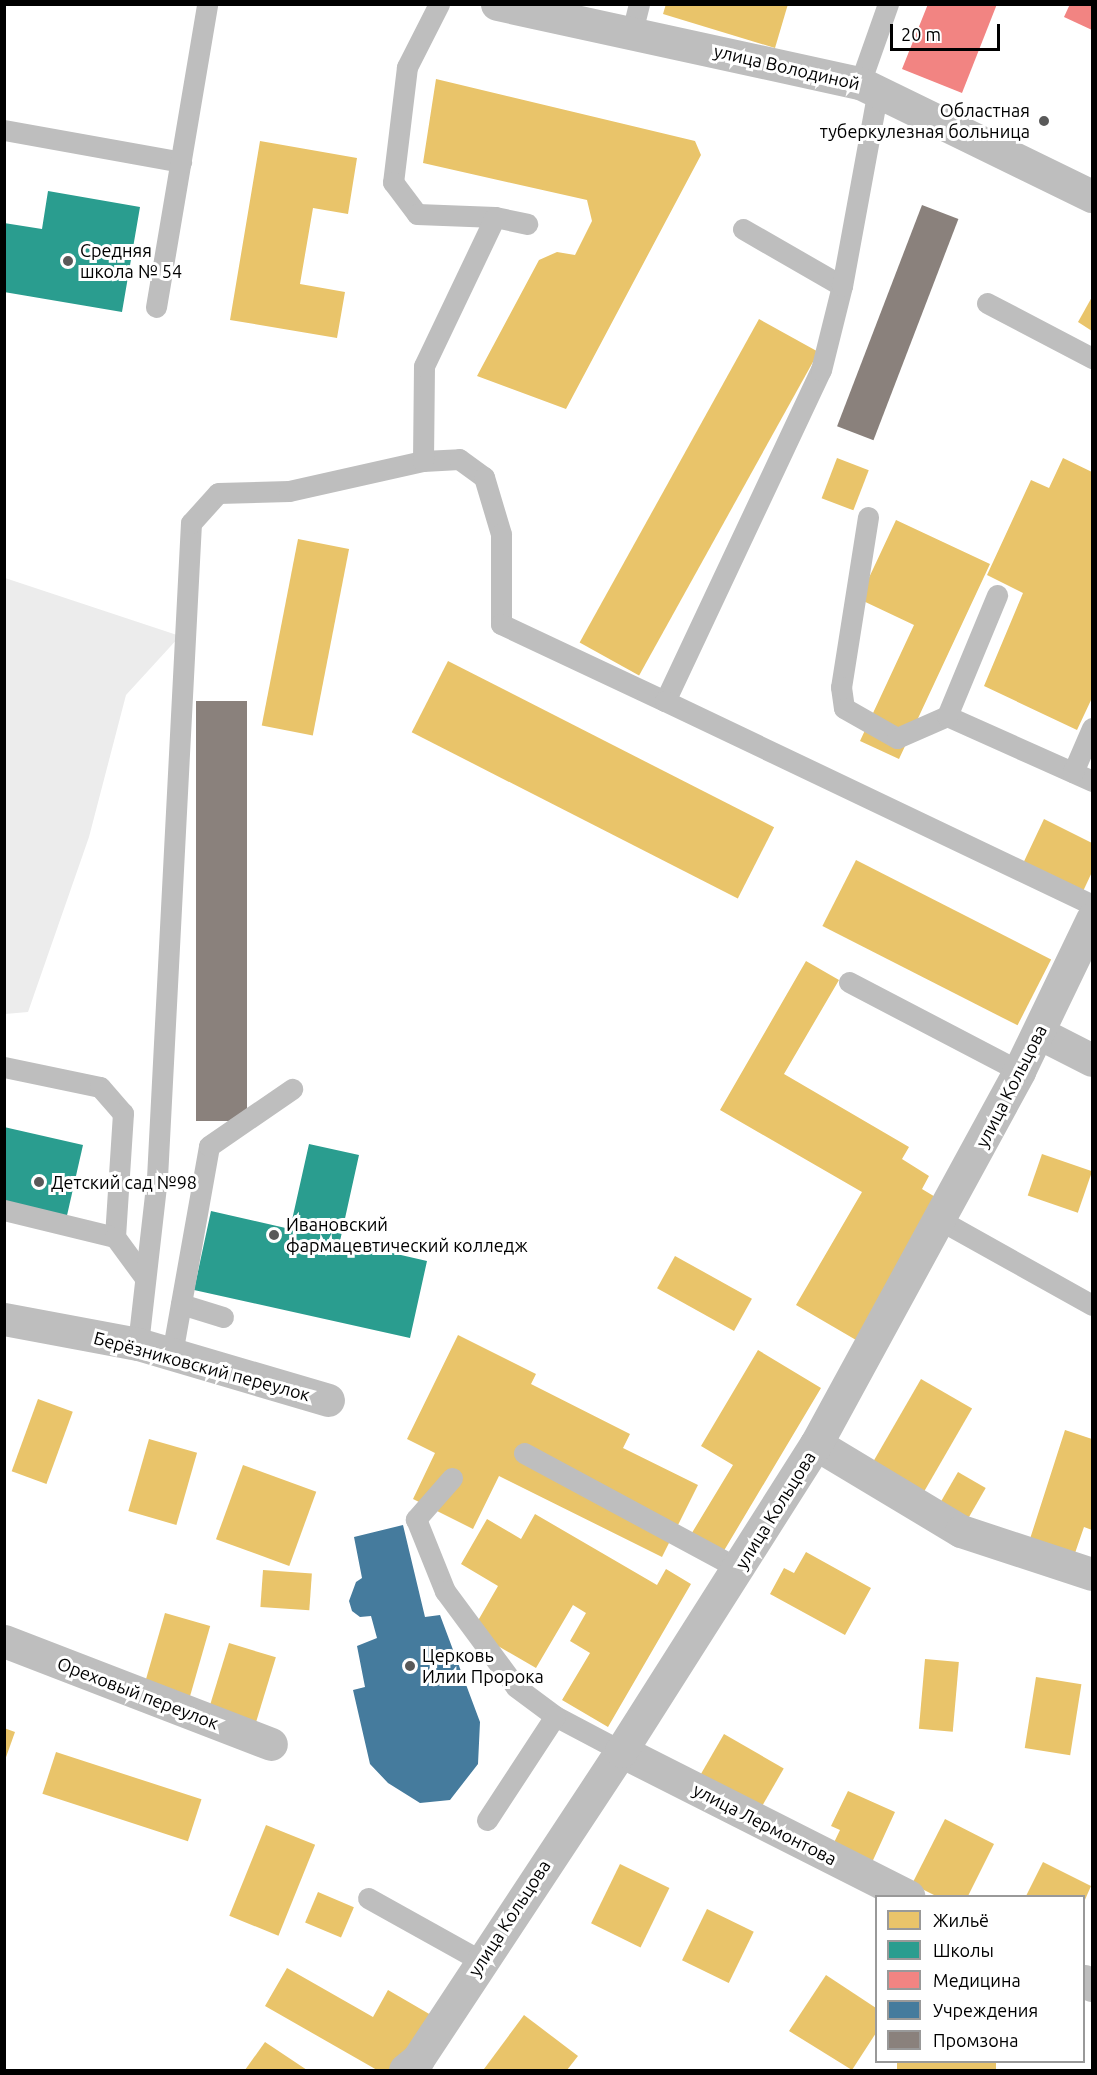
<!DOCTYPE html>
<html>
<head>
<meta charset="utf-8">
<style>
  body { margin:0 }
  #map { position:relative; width:1097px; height:2075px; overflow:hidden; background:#fff; font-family:Ubuntu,sans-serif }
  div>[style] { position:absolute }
  .green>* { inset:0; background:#ececec }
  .homes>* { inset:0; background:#e9c46a; transform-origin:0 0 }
  .schools>* { inset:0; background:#2a9d8f }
  .health>* { inset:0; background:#f28482 }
  .public>* { inset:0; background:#457b9d }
  .industry>* { inset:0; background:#8a817c; transform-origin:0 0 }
  .service>* { height:21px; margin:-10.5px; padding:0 10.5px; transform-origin:10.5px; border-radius:10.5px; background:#bebebe }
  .minor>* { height:33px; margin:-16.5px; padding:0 16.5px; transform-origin:16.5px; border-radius:16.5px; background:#bebebe }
  .tertiary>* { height:33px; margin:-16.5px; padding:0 16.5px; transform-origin:16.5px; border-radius:16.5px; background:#bebebe }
  .dots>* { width:16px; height:16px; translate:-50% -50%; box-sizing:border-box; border:3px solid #fff; border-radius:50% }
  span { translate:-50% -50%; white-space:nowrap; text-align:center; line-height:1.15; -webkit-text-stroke:6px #fff; paint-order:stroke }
  .street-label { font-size:18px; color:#000 }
  .poi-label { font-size:18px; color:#000 }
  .right { translate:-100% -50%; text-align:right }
  .left { translate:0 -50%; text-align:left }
  .frame { position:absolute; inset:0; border:6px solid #000; pointer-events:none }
  .legend { position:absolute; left:875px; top:1895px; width:210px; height:168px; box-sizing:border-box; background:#fff; border:2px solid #999; margin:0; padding:8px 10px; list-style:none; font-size:18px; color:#000 }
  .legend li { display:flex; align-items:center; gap:12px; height:30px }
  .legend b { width:30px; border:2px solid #999 }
  .scale { position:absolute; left:890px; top:24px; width:110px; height:27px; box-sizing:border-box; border:3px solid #000; border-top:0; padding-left:8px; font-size:18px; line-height:21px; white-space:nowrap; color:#000; -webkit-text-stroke:4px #fff; paint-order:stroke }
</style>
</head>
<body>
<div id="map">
  <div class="green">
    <i style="clip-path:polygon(5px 578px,180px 636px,126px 695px,89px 837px,28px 1012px,5px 1014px)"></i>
  </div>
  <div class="homes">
    <i style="clip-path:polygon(666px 4px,788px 4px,775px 48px,663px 14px)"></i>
    <i style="clip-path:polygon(436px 79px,695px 141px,701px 155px,566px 409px,477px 376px,539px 260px,557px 252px,575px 255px,592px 221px,587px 200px,423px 163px)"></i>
    <i style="clip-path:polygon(260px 141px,357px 158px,348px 214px,313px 208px,300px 284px,345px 292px,337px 338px,230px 320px)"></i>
    <i style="clip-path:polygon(1092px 297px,1092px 331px,1078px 322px)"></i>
    <i style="left:759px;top:319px;width:68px;height:370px;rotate:29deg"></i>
    <i style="left:837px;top:458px;width:34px;height:43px;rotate:21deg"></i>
    <i style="clip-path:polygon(1063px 458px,1092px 472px,1092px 698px,1077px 730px,984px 686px,1023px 593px,987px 575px,1031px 480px,1049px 488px)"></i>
    <i style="clip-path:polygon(896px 520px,990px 564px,899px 759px,860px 741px,914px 625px,859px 599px)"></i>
    <i style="left:298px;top:539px;width:52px;height:190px;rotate:11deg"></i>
    <i style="left:448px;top:661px;width:366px;height:80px;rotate:27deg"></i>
    <i style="clip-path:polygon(1044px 819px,1092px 843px,1092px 872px,1079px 900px,1019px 872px)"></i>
    <i style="left:856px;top:860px;width:219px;height:74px;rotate:27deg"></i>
    <i style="clip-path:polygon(806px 961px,839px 980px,784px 1074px,909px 1147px,902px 1159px,929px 1176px,922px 1189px,937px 1198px,856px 1340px,796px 1305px,862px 1192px,720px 1110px)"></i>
    <i style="left:1042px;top:1154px;width:53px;height:44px;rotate:19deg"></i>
    <i style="left:675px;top:1256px;width:88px;height:37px;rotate:29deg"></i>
    <i style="clip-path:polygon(458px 1335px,536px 1374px,531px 1384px,630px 1434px,623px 1448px,698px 1485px,662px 1557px,499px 1476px,473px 1529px,413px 1499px,435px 1453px,407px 1439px)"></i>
    <i style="clip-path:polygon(758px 1350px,821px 1388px,719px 1559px,687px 1541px,733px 1465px,701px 1446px)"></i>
    <i style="left:921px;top:1379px;width:59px;height:113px;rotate:30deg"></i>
    <i style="left:38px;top:1399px;width:37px;height:77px;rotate:20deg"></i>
    <i style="clip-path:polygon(1065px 1430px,1092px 1439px,1092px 1530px,1084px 1527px,1074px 1556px,1029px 1542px)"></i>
    <i style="left:149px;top:1439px;width:50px;height:75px;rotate:16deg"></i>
    <i style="left:243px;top:1465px;width:78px;height:79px;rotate:20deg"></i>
    <i style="left:958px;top:1472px;width:32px;height:63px;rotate:30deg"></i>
    <i style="clip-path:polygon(535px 1514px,657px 1585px,666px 1569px,691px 1584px,608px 1727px,562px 1700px,590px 1653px,570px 1641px,586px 1613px,573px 1605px,536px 1668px,472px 1631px,498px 1586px,461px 1564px,487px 1519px,521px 1539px)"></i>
    <i style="clip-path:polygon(806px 1552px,871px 1588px,845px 1635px,770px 1594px,784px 1568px,794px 1573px)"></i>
    <i style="left:263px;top:1570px;width:49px;height:37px;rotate:4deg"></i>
    <i style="left:165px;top:1613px;width:47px;height:82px;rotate:16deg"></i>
    <i style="left:229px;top:1643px;width:49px;height:71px;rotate:17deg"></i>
    <i style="left:925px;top:1659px;width:34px;height:70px;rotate:5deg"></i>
    <i style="left:1036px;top:1677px;width:46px;height:72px;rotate:9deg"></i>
    <i style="clip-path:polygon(4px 1728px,15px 1732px,5px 1760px,4px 1760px)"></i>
    <i style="left:724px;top:1734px;width:69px;height:57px;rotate:30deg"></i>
    <i style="left:56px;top:1752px;width:153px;height:44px;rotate:18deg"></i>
    <i style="clip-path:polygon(848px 1791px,895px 1812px,869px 1869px,830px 1851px,840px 1830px,831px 1826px)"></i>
    <i style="clip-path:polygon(945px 1819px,994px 1844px,968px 1896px,936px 1896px,912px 1884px)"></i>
    <i style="left:266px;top:1825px;width:53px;height:98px;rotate:22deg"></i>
    <i style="clip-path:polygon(1043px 1862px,1091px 1886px,1084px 1902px,1084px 1896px,1026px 1896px)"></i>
    <i style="left:620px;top:1864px;width:55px;height:66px;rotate:26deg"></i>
    <i style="left:318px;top:1892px;width:39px;height:33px;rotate:23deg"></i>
    <i style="left:707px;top:1909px;width:52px;height:57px;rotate:26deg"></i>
    <i style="clip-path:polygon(287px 1968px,373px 2017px,388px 1990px,431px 2015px,399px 2070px,377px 2070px,265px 2006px)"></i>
    <i style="clip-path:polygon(826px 1975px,876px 2008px,876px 2033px,852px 2070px,789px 2031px)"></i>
    <i style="clip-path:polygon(524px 2015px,578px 2056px,567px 2070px,484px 2069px)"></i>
    <i style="clip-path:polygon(265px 2042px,307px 2070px,245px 2070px)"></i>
    <i style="left:897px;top:2062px;width:99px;height:9px"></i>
  </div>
  <div class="schools">
    <i style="clip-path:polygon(48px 191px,140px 207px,122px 312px,4px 292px,4px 223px,42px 229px)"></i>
    <i style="clip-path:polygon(4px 1127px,83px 1145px,63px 1233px,4px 1219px)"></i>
    <i style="clip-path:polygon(309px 1144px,359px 1155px,340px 1241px,427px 1261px,410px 1338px,194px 1290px,211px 1211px,290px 1229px)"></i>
  </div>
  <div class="health">
    <i style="clip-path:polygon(928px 4px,997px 4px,962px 93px,902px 69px)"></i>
    <i style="clip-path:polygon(1070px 4px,1092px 4px,1092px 30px,1064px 17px)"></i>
  </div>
  <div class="public">
    <i style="clip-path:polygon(403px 1525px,425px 1617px,440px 1615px,480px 1722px,478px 1764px,450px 1800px,420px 1803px,388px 1783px,370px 1764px,353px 1690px,365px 1687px,357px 1646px,377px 1638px,371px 1616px,360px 1617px,352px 1611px,349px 1601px,356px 1582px,362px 1578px,354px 1537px)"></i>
  </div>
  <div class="industry">
    <i style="left:922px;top:205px;width:39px;height:237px;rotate:21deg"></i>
    <i style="left:196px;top:701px;width:51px;height:420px"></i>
  </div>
  <div class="service">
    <i style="left:439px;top:4px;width:71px;rotate:116.9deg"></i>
    <i style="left:407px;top:67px;width:116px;rotate:96.9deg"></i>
    <i style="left:393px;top:182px;width:40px;rotate:53deg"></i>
    <i style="left:417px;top:214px;width:78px;rotate:2.2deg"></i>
    <i style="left:495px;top:217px;width:33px;rotate:12deg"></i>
    <i style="left:632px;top:32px;width:29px;rotate:-76deg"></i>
    <i style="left:860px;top:83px;width:84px;rotate:-70.5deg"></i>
    <i style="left:4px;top:130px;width:180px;rotate:10.2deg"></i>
    <i style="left:743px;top:229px;width:114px;rotate:29.9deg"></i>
    <i style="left:987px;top:303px;width:119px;rotate:27.6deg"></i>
    <i style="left:156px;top:307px;width:307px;rotate:-80.4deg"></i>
    <i style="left:423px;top:461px;width:36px;rotate:-3deg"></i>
    <i style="left:459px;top:459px;width:31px;rotate:36deg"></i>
    <i style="left:484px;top:477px;width:59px;rotate:73.4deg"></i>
    <i style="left:501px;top:534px;width:90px;rotate:90deg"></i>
    <i style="left:501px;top:624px;width:181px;rotate:25.2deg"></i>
    <i style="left:665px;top:701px;width:366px;rotate:-64.8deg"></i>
    <i style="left:821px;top:370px;width:87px;rotate:-76deg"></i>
    <i style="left:842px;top:286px;width:199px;rotate:-79.6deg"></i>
    <i style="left:868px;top:517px;width:172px;rotate:99deg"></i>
    <i style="left:841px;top:687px;width:21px;rotate:82deg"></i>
    <i style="left:844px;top:708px;width:61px;rotate:29.5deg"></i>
    <i style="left:897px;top:738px;width:55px;rotate:-23.7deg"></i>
    <i style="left:947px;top:716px;width:159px;rotate:24.1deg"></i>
    <i style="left:665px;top:701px;width:473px;rotate:25.5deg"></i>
    <i style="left:947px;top:716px;width:131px;rotate:-67.5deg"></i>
    <i style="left:1073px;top:772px;width:48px;rotate:-66.6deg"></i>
    <i style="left:849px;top:982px;width:192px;rotate:27.6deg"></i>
    <i style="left:4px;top:1067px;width:98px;rotate:11.8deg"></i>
    <i style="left:100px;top:1087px;width:35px;rotate:49deg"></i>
    <i style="left:123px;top:1113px;width:124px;rotate:93.7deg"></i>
    <i style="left:4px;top:1210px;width:114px;rotate:13.7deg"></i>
    <i style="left:115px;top:1237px;width:51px;rotate:53.8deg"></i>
    <i style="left:940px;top:1220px;width:174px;rotate:29.2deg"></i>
    <i style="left:181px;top:1304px;width:44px;rotate:17.2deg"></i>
    <i style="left:138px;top:1344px;width:167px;rotate:-83.5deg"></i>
    <i style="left:157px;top:1178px;width:656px;rotate:-87.03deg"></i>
    <i style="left:191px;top:523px;width:40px;rotate:-48deg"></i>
    <i style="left:218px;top:493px;width:71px;rotate:-1.6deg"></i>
    <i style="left:289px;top:491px;width:137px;rotate:-12.6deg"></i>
    <i style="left:423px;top:461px;width:95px;rotate:-89.4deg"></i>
    <i style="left:424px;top:366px;width:165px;rotate:-64.5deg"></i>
    <i style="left:172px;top:1354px;width:211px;rotate:-79.9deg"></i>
    <i style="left:209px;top:1146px;width:101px;rotate:-34.5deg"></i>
    <i style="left:524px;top:1453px;width:243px;rotate:28.3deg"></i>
    <i style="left:452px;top:1478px;width:55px;rotate:131.3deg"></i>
    <i style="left:416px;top:1519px;width:78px;rotate:68.1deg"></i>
    <i style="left:445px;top:1591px;width:119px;rotate:53.5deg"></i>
    <i style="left:516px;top:1687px;width:49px;rotate:36.6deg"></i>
    <i style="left:555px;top:1716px;width:75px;rotate:27.9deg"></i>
    <i style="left:487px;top:1820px;width:124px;rotate:-56.8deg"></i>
    <i style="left:368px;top:1898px;width:129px;rotate:29.1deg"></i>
  </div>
  <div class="minor">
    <i style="left:1039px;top:1033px;width:59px;rotate:27deg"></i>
    <i style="left:4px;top:1319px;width:136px;rotate:10.6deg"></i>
    <i style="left:138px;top:1344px;width:198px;rotate:16.4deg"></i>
    <i style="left:816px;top:1444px;width:169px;rotate:31deg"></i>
    <i style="left:961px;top:1531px;width:138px;rotate:18.2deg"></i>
    <i style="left:4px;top:1641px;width:286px;rotate:21.1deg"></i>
    <i style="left:621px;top:1751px;width:322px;rotate:26.8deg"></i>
    <i style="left:1084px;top:1981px;width:9px;rotate:27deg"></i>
    <i style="left:405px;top:2070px;width:17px;rotate:-40deg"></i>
    <i style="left:418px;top:2059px;width:369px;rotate:-56.6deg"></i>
    <i style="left:621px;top:1751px;width:364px;rotate:-57.6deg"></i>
    <i style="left:816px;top:1444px;width:425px;rotate:-61.4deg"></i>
    <i style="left:1019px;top:1071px;width:169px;rotate:-64.3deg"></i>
  </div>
  <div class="tertiary">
    <i style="left:497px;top:4px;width:371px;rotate:12.3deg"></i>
    <i style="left:860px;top:83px;width:258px;rotate:26deg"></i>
  </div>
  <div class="dots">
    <i style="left:1044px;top:121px;background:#595959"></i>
    <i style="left:68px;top:261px;background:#595959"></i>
    <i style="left:39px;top:1182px;background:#595959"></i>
    <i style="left:274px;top:1235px;background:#595959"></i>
    <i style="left:410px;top:1666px;background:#595959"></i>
  </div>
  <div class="street-label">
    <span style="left:787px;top:67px;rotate:13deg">улица Володиной</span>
    <span style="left:1011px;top:1086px;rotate:-63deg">улица Кольцова</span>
    <span style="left:202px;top:1366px;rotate:15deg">Берёзниковский переулок</span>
    <span style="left:775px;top:1510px;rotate:-58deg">улица Кольцова</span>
    <span style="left:138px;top:1693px;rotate:21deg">Ореховый переулок</span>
    <span style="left:765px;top:1824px;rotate:27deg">улица Лермонтова</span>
    <span style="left:509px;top:1918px;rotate:-57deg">улица Кольцова</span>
  </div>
  <div class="poi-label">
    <span class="right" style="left:1030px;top:121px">Областная<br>туберкулезная больница</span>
    <span class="left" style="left:80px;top:261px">Средняя<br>школа № 54</span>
    <span class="left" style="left:51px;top:1182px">Детский сад №98</span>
    <span class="left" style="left:286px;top:1235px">Ивановский<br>фармацевтический колледж</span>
    <span class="left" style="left:422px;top:1666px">Церковь<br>Илии Пророка</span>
  </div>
  <div class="frame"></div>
  <ul class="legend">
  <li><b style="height:16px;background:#e9c46a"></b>Жильё</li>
  <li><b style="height:16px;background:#2a9d8f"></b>Школы</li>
  <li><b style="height:16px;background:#f28482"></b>Медицина</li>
  <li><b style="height:16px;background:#457b9d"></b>Учреждения</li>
  <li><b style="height:16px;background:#8a817c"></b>Промзона</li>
  </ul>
  <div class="scale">20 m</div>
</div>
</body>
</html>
